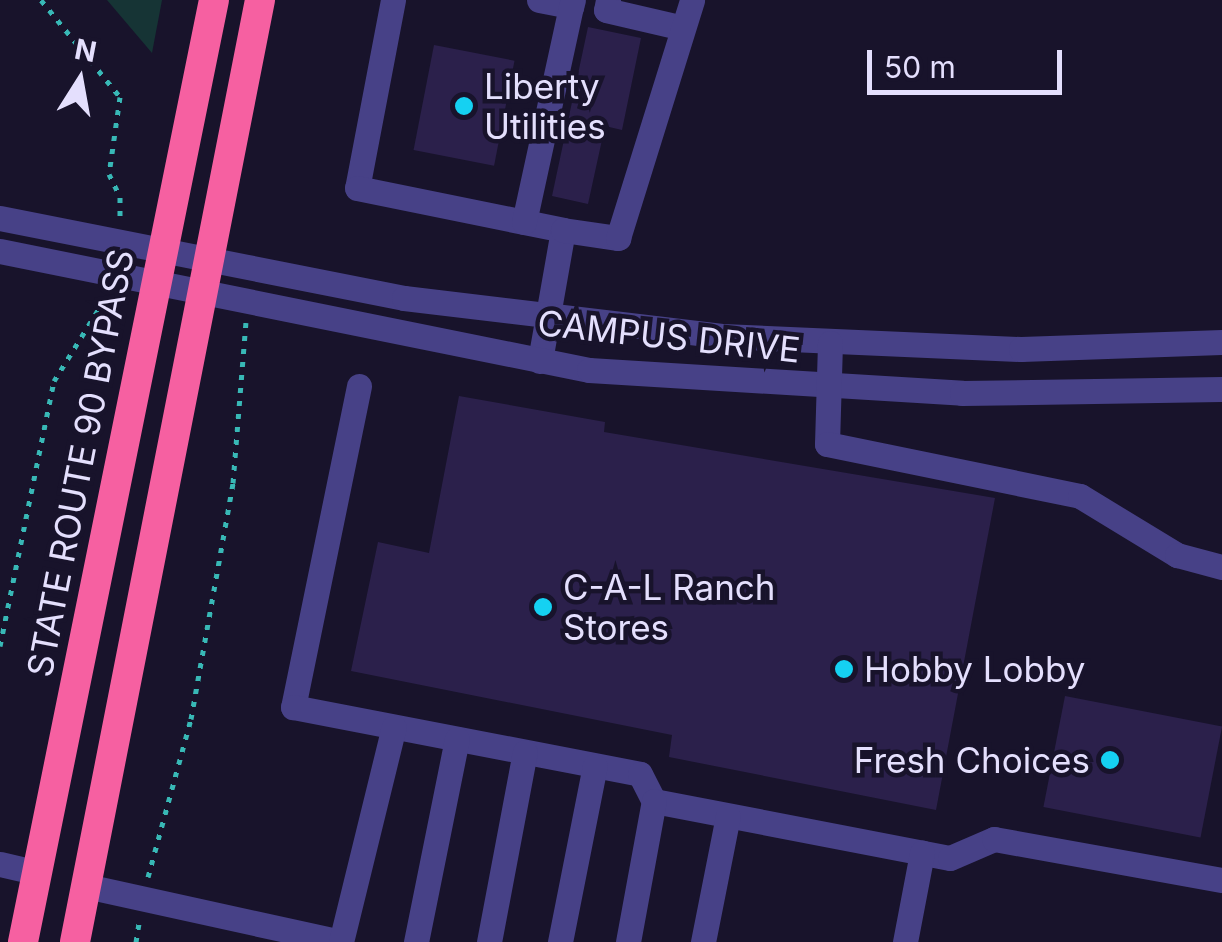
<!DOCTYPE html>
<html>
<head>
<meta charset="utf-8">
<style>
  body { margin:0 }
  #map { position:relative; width:1222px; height:942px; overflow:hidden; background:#18132b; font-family:Inter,sans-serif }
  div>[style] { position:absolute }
  .green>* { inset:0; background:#163435 }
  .building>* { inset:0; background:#2b204b; transform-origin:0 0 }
  .path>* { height:5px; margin-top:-2.5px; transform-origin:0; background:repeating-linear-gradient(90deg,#38b8b6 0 5px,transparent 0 13px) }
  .minor>* { height:25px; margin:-12.5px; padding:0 12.5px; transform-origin:12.5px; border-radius:12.5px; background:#474187 }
  .highway>* { height:30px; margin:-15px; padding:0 15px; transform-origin:15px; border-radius:15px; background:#f660a1 }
  .dots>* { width:28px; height:28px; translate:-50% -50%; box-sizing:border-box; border:5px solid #18132b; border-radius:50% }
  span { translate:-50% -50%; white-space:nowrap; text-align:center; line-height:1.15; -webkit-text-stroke:9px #18132b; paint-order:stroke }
  .poi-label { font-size:35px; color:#e4dffd }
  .left { translate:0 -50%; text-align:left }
  .right { translate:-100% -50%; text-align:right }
  .street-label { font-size:35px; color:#e4dffd }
  .north { position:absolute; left:30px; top:30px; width:100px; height:100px; -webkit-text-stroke:8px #18132b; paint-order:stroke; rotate:11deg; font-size:28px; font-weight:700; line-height:40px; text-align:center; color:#e4dffd }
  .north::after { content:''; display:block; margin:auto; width:35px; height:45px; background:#e4dffd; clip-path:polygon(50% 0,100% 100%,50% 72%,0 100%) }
  .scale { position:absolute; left:867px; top:50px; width:195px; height:45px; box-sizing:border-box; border:5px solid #e4dffd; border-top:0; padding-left:12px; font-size:30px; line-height:35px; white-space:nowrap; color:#e4dffd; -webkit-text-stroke:8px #18132b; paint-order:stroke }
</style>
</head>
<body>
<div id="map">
  <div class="green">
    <i style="clip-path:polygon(107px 0,162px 0,152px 53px)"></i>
  </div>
  <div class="building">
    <i style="clip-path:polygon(588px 27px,641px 38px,622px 130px,605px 126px,588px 204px,552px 196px)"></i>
    <i style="left:434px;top:45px;width:82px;height:107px;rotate:11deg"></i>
    <i style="clip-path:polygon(459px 396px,605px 422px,604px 432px,995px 498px,936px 810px,669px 757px,672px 735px,351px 671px,378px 542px,429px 553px)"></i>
    <i style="left:1065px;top:696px;width:160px;height:113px;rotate:11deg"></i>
  </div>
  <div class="path">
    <i style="left:41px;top:0;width:125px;rotate:50.8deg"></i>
    <i style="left:120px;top:97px;width:78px;rotate:98.1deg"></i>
    <i style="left:109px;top:174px;width:25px;rotate:64deg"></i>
    <i style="left:120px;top:197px;width:23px;rotate:90deg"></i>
    <i style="left:0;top:646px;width:270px;rotate:-78.5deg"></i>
    <i style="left:54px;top:381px;width:102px;rotate:-58.2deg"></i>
    <i style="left:148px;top:877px;width:164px;rotate:-74.8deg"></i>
    <i style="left:191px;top:719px;width:240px;rotate:-79.9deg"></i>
    <i style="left:233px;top:483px;width:161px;rotate:-85.4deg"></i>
    <i style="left:136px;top:942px;width:20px;rotate:-81deg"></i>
  </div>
  <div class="minor">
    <i style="left:393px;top:0;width:191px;rotate:100.8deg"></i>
    <i style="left:357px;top:188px;width:210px;rotate:11.5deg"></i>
    <i style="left:563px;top:230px;width:133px;rotate:100deg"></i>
    <i style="left:539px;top:0;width:33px;rotate:11deg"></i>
    <i style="left:571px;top:6px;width:6px;rotate:-72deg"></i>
    <i style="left:608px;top:0;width:10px;rotate:101deg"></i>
    <i style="left:606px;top:10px;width:75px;rotate:13.1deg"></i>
    <i style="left:0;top:218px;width:412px;rotate:11.2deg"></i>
    <i style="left:404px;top:298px;width:320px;rotate:6.8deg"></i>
    <i style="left:722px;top:336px;width:299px;rotate:2.5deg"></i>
    <i style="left:1021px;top:349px;width:201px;rotate:-2deg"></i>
    <i style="left:524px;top:222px;width:221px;rotate:-77.7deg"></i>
    <i style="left:563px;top:230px;width:56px;rotate:8.3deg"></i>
    <i style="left:618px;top:238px;width:249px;rotate:-72.7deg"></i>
    <i style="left:0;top:251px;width:601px;rotate:11.42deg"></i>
    <i style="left:589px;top:370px;width:374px;rotate:3.5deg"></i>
    <i style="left:962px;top:393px;width:260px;rotate:-0.9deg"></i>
    <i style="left:830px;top:343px;width:101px;rotate:91.7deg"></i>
    <i style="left:827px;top:444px;width:258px;rotate:11.6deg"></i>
    <i style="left:1080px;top:496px;width:114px;rotate:31.3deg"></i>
    <i style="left:1177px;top:555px;width:47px;rotate:14.9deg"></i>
    <i style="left:359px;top:386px;width:328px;rotate:101.6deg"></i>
    <i style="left:293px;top:707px;width:353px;rotate:10.9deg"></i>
    <i style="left:640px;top:774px;width:30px;rotate:63deg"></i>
    <i style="left:654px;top:801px;width:301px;rotate:10.9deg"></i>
    <i style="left:950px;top:858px;width:48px;rotate:-23.4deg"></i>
    <i style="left:994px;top:839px;width:232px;rotate:10.2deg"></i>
    <i style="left:0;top:864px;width:37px;rotate:13deg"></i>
    <i style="left:86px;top:886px;width:260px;rotate:12.4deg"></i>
    <i style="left:341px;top:942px;width:221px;rotate:-76.2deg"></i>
    <i style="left:416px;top:942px;width:207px;rotate:-78.6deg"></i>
    <i style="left:489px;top:942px;width:193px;rotate:-79.3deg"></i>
    <i style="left:560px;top:942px;width:179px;rotate:-78.8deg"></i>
    <i style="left:628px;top:942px;width:143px;rotate:-79.6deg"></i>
    <i style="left:703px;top:942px;width:128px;rotate:-78.8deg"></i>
    <i style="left:905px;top:942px;width:91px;rotate:-79.2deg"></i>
  </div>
  <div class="highway">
    <i style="left:23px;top:942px;width:961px;rotate:-78.54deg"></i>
    <i style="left:75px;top:942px;width:960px;rotate:-78.89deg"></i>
  </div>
  <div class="dots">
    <i style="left:464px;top:106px;background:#15d1f2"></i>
    <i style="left:543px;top:607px;background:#15d1f2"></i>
    <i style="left:844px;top:669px;background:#15d1f2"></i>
    <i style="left:1110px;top:760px;background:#15d1f2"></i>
  </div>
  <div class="poi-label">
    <span class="left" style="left:484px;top:106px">Liberty<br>Utilities</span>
    <span class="left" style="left:563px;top:607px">C-A-L Ranch<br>Stores</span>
    <span class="left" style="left:864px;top:669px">Hobby Lobby</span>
    <span class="right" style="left:1090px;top:760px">Fresh Choices</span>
  </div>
  <div class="street-label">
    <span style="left:669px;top:336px;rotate:6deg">CAMPUS DRIVE</span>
    <span style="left:80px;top:463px;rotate:-79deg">STATE ROUTE 90 BYPASS</span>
  </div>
  <div class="north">N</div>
  <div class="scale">50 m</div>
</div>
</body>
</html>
